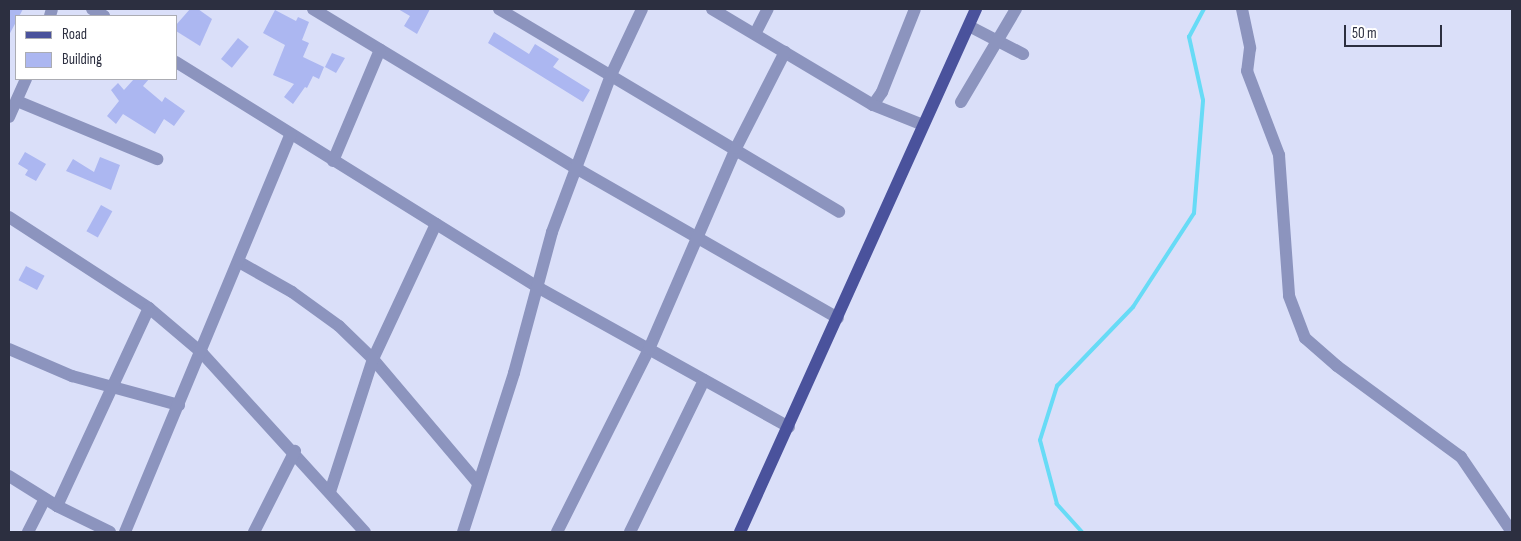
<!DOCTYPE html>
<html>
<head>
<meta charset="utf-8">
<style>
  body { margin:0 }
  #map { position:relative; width:1521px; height:541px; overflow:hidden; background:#dadff9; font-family:"Sofia Sans Condensed",sans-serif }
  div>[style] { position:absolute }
  .stream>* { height:4px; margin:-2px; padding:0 2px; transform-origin:2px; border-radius:2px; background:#67dbf6 }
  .building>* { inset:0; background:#acb7f1; transform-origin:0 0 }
  .minor>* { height:12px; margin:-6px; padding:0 6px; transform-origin:6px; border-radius:6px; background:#8c94be }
  .major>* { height:12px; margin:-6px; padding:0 6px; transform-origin:6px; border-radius:6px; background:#4a529c }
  span { translate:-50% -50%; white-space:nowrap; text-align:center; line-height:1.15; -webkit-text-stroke:5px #fff; paint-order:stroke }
  .frame { position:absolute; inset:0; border:10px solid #2c2f40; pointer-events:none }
  .legend { position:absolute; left:15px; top:15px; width:162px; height:65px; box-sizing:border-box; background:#fff; border:1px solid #abacb3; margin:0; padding:6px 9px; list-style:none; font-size:15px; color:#2c2f40 }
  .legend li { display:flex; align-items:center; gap:10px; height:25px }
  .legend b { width:25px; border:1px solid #abacb3 }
  .scale { position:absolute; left:1344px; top:25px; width:98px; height:22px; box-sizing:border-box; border:2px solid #2c2f40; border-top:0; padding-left:6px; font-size:15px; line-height:18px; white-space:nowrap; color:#2c2f40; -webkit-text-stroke:4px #fff; paint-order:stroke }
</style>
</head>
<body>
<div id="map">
  <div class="stream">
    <i style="left:1082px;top:532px;width:38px;rotate:-132deg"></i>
    <i style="left:1057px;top:504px;width:66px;rotate:-104.9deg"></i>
    <i style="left:1040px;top:440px;width:57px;rotate:-72.5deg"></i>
    <i style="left:1057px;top:386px;width:110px;rotate:-46.1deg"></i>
    <i style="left:1133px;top:307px;width:112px;rotate:-57deg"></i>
    <i style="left:1194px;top:213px;width:113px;rotate:-85.4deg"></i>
    <i style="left:1203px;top:100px;width:65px;rotate:-102.5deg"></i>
    <i style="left:1189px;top:37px;width:32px;rotate:-62deg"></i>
  </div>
  <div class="building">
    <i style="clip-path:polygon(9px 9px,23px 9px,9px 35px)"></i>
    <i style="clip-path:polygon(190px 9px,198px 9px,212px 19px,200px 46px,176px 31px,176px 25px)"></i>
    <i style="clip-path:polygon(398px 9px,430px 9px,417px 34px,404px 26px,410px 16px)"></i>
    <i style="clip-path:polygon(275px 10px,296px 21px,298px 17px,309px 22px,302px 40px,309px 43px,303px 57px,324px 67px,319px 79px,313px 76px,307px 88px,305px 87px,293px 104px,284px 97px,294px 84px,273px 75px,285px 45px,263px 33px)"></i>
    <i style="clip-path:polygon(494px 32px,529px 54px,535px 44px,559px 59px,553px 67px,590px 90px,583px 102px,488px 43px)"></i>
    <i style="left:238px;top:38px;width:14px;height:27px;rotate:39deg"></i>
    <i style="clip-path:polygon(332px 53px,345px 58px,336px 73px,325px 67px)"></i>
    <i style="clip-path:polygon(134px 79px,149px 79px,143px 86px,162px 102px,165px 97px,185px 111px,174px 126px,164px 119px,155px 134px,123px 114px,116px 124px,107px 116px,119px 101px,111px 90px,118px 83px,124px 90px)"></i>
    <i style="clip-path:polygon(25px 152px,46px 164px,36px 181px,25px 175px,28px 170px,18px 164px)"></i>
    <i style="clip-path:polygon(100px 157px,120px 165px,111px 190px,66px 171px,73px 159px,94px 172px)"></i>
    <i style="left:101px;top:205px;width:13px;height:30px;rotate:29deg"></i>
    <i style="left:26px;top:266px;width:21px;height:16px;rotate:28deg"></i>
  </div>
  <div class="minor">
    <i style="left:92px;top:9px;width:14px;rotate:30deg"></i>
    <i style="left:313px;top:9px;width:305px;rotate:31.2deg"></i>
    <i style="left:574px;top:167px;width:304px;rotate:29.8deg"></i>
    <i style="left:499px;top:9px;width:396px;rotate:30.8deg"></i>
    <i style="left:712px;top:9px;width:187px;rotate:30.8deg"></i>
    <i style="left:873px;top:105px;width:16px;rotate:-55deg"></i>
    <i style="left:882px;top:92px;width:89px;rotate:-68.3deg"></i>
    <i style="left:1242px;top:9px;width:40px;rotate:78deg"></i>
    <i style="left:1250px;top:48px;width:23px;rotate:97deg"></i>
    <i style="left:1247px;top:71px;width:90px;rotate:69.1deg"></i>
    <i style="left:1279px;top:155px;width:141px;rotate:85.9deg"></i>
    <i style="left:1289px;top:296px;width:45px;rotate:69.1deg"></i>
    <i style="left:1305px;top:338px;width:43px;rotate:41.2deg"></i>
    <i style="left:1337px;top:366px;width:154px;rotate:36.3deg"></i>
    <i style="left:1461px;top:457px;width:91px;rotate:55.8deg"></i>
    <i style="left:50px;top:16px;width:7px;rotate:-74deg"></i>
    <i style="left:969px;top:26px;width:61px;rotate:27.4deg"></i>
    <i style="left:755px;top:34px;width:28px;rotate:-63deg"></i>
    <i style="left:176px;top:62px;width:428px;rotate:31.9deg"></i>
    <i style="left:539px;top:288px;width:286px;rotate:29.1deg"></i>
    <i style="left:17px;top:101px;width:152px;rotate:22.5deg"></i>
    <i style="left:961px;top:102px;width:108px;rotate:-59.4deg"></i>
    <i style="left:873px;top:105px;width:54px;rotate:21.8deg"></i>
    <i style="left:9px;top:117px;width:42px;rotate:-65.9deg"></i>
    <i style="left:333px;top:161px;width:121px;rotate:-67.1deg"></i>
    <i style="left:9px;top:217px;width:167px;rotate:33deg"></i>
    <i style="left:149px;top:308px;width:70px;rotate:40.3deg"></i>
    <i style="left:202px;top:353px;width:242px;rotate:47.7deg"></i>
    <i style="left:239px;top:262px;width:61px;rotate:29.5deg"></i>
    <i style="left:292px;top:292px;width:58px;rotate:35.9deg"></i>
    <i style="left:339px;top:326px;width:47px;rotate:44.1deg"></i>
    <i style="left:373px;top:359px;width:161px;rotate:49.8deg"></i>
    <i style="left:9px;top:349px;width:69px;rotate:23.2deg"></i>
    <i style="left:72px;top:376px;width:111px;rotate:15.2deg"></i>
    <i style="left:9px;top:476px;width:57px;rotate:32deg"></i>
    <i style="left:57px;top:506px;width:59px;rotate:26.1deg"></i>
    <i style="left:330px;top:492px;width:140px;rotate:-72.1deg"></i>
    <i style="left:373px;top:359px;width:149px;rotate:-65deg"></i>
    <i style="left:57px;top:506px;width:218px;rotate:-65.1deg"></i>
    <i style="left:28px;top:532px;width:37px;rotate:-63deg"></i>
    <i style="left:125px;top:532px;width:431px;rotate:-67.4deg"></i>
    <i style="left:254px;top:532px;width:91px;rotate:-63.2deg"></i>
    <i style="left:463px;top:532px;width:167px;rotate:-72.2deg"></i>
    <i style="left:514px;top:373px;width:146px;rotate:-74.9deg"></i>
    <i style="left:552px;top:232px;width:168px;rotate:-69.4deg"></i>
    <i style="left:611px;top:75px;width:73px;rotate:-64.8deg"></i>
    <i style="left:557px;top:532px;width:205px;rotate:-63.3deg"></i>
    <i style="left:649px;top:349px;width:219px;rotate:-66.6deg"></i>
    <i style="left:736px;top:148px;width:108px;rotate:-63deg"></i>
    <i style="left:630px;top:532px;width:169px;rotate:-64deg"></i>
  </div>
  <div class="major">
    <i style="left:740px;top:532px;width:574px;rotate:-65.71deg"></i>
  </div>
  <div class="frame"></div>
  <ul class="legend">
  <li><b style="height:6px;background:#4a529c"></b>Road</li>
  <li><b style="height:14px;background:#acb7f1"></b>Building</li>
  </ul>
  <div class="scale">50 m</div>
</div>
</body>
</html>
